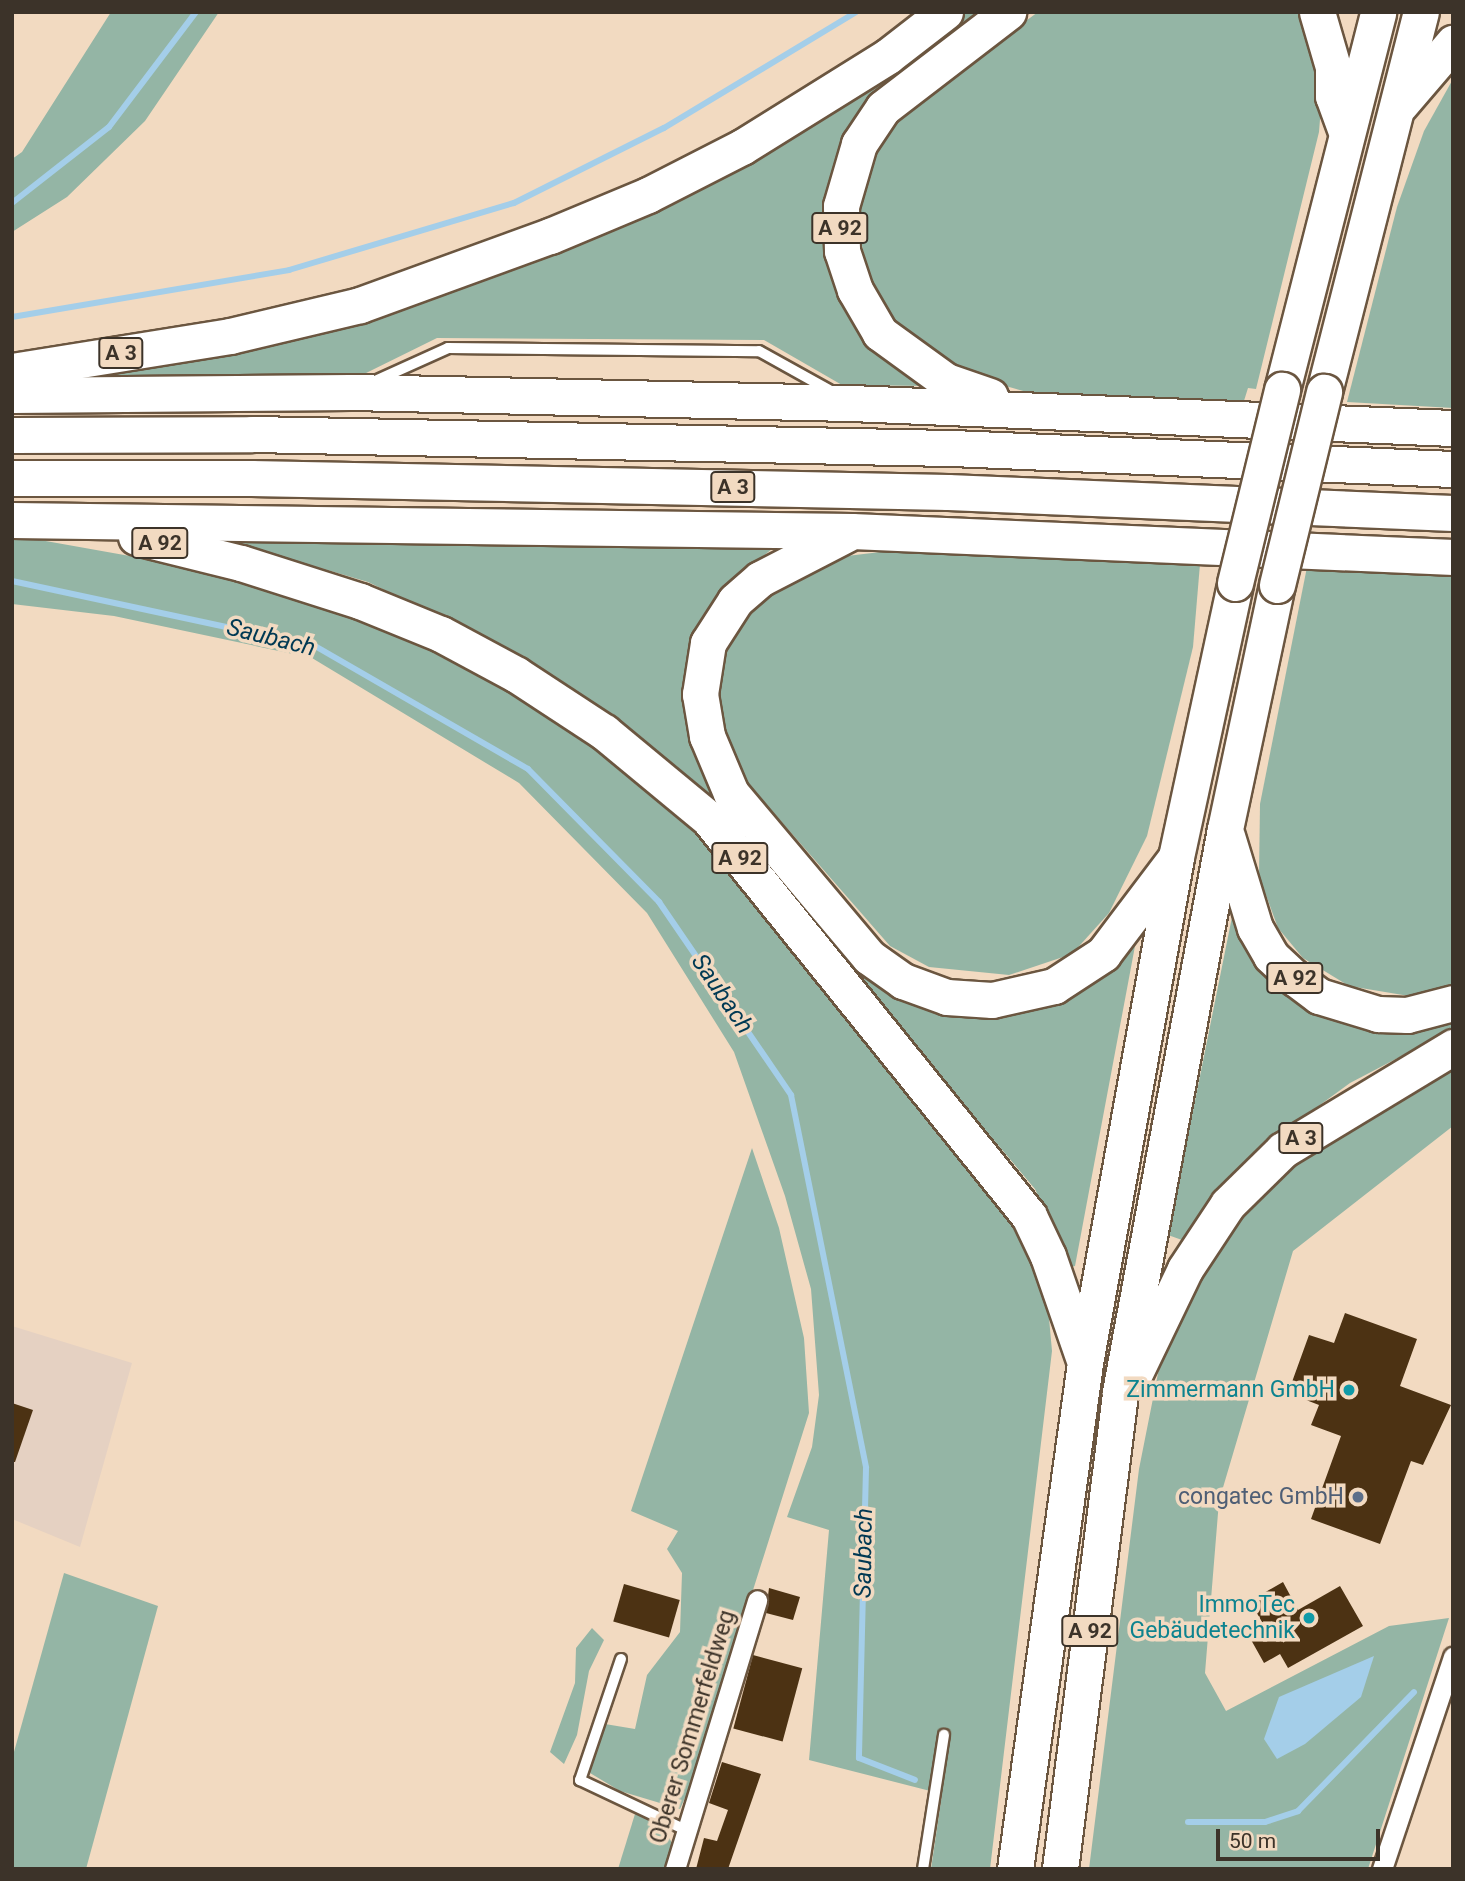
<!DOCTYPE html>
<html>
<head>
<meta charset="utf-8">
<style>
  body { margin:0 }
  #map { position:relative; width:1465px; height:1881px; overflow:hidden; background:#f2dac1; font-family:Roboto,sans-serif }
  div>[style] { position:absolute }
  .commercial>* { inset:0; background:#e5d1c2 }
  .green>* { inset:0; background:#94b5a5 }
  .water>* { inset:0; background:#a4cee9 }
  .stream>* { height:6px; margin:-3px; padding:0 3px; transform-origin:3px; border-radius:3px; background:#a4cee9 }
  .building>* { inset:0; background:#4c3213; transform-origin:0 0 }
  .roads { filter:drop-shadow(2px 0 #6b5640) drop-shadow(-2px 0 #6b5640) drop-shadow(0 2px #6b5640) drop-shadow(0 -2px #6b5640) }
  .service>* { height:10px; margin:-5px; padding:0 5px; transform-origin:5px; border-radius:5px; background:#fff }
  .minor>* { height:19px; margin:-9.5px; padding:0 9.5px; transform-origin:9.5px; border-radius:9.5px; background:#fff }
  .motorway>* { height:35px; margin:-17.5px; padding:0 17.5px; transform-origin:17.5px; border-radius:17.5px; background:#fff }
  .bridges { filter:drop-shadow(2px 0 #6b5640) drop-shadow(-2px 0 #6b5640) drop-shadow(0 2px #6b5640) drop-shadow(0 -2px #6b5640) }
  .motorway-bridge>* { height:35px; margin:-17.5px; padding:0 17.5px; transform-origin:17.5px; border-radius:17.5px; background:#fff }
  .dots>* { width:19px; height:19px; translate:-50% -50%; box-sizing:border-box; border:4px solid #f2dac1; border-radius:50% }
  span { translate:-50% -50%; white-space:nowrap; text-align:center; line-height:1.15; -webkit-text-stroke:7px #f2dac1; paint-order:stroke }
  .shield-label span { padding:2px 5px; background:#f2dac1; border:2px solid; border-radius:5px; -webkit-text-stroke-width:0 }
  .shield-label { font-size:21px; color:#3c3329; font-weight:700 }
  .culture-label { font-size:23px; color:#0d838f }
  .right { translate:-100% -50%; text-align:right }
  .service-label { font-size:23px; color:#4e5e75 }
  .street-label { font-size:23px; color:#3c3329 }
  .water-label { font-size:24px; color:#003953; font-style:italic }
  .frame { position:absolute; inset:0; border:14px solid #3c3329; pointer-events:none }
  .scale { position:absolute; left:1216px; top:1829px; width:164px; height:32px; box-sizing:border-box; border:4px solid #3c3329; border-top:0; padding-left:9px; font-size:21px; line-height:24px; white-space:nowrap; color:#3c3329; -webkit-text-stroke:5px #f2dac1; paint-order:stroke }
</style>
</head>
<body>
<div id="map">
  <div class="commercial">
    <i style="clip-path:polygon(12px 1326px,132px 1363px,80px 1547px,12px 1519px)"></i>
  </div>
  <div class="green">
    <i style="clip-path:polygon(111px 12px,219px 12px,145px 121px,67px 197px,12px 232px,12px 159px,22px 152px)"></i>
    <i style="clip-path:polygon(967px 12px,988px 12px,880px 94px,833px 242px,930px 386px,842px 385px,764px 340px,437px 338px,358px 377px,93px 375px,343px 323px,874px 79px)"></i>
    <i style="clip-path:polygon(1038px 12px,1298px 12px,1308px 31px,1322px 94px,1319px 132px,1256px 389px,1248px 388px,1243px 404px,1027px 392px,960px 373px,898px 328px,875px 300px,857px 225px,863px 185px,883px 137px,902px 112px)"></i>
    <i style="clip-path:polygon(1453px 79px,1453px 408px,1347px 402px,1397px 207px,1424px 131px)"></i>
    <i style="clip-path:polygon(12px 535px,270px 581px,475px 666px,608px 753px,692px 828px,955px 1140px,1010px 1213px,1046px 1285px,1052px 1351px,990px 1869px,931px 1869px,942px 1794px,809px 1760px,829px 1530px,787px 1517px,812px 1447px,819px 1395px,811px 1289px,785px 1196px,734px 1052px,647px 913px,519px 783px,312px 658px,114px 616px,12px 604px)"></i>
    <i style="clip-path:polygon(228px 541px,772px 549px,747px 569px,692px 717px,853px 954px,976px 1005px,1138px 930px,1075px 1266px,1071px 1267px,1035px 1189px,788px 895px,602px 710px,515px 653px,368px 582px)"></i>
    <i style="clip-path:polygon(897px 550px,1200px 564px,1193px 647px,1147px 836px,1109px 913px,1072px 954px,1009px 975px,929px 967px,890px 946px,744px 779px,720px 727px,720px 666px,746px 612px,780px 578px,822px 559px)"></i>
    <i style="clip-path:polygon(1307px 567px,1453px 575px,1451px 985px,1409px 996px,1349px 986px,1303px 958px,1278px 928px,1259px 876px,1260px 804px)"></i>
    <i style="clip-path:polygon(1234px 907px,1273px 972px,1453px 1013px,1453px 1029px,1350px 1083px,1257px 1151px,1182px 1240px,1168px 1235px)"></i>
    <i style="clip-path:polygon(1453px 1061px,1453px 1126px,1293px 1251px,1219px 1501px,1205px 1673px,1226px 1711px,1389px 1626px,1449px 1618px,1368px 1869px,1089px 1869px,1139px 1469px,1162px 1353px,1202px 1264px,1238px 1212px,1304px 1151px)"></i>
    <i style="clip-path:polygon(752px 1148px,779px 1228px,804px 1338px,809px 1413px,693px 1780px,680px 1809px,620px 1791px,590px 1773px,605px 1724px,635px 1729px,647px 1675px,680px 1632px,682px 1573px,667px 1549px,678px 1531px,631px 1511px)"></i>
    <i style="clip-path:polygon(64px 1573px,158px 1606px,86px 1869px,12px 1869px,12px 1759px)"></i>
    <i style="clip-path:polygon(592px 1628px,604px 1640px,589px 1671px,577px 1735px,564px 1764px,550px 1752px,575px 1683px,576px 1648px)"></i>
    <i style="clip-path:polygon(635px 1814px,663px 1826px,674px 1847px,667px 1869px,618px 1869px)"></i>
  </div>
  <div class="water">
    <i style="clip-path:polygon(1374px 1656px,1361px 1697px,1305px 1744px,1277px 1759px,1264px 1739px,1279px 1697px)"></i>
  </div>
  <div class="stream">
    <i style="left:12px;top:203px;width:123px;rotate:-38.1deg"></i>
    <i style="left:109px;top:127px;width:144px;rotate:-52.9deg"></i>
    <i style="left:12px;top:317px;width:281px;rotate:-9.6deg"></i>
    <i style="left:289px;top:270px;width:235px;rotate:-16.6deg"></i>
    <i style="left:514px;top:203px;width:168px;rotate:-26.6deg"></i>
    <i style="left:664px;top:128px;width:224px;rotate:-31.1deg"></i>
    <i style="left:12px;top:581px;width:310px;rotate:12.1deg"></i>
    <i style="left:315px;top:646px;width:246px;rotate:30deg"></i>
    <i style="left:528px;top:769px;width:187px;rotate:45.4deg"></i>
    <i style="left:659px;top:902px;width:234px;rotate:55.6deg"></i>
    <i style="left:791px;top:1095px;width:380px;rotate:78.6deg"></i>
    <i style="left:866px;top:1468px;width:290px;rotate:91.4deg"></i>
    <i style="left:859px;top:1758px;width:60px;rotate:21.4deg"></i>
    <i style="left:1188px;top:1822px;width:77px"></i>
    <i style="left:1265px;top:1822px;width:35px;rotate:-18deg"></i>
    <i style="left:1298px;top:1811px;width:166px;rotate:-45.7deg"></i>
  </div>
  <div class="building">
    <i style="clip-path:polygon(1345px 1313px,1417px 1339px,1400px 1386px,1451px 1405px,1423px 1465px,1411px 1461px,1380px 1544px,1311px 1519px,1341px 1436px,1311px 1425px,1319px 1405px,1288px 1393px,1309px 1335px,1334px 1343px)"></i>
    <i style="clip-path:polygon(12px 1403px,33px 1410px,15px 1462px,12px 1462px)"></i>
    <i style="clip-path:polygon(1283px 1582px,1298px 1610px,1340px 1586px,1363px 1626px,1288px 1668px,1280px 1654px,1264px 1663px,1250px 1638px,1266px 1629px,1250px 1601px)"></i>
    <i style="left:624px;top:1584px;width:58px;height:39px;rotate:16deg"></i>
    <i style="clip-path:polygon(769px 1588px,800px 1597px,793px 1620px,766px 1613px)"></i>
    <i style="left:753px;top:1655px;width:51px;height:76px;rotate:15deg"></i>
    <i style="clip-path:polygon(722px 1762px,761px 1774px,728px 1869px,696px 1869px,704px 1838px,717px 1841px,728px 1810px,709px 1803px)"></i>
  </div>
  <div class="roads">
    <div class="service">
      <i style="left:375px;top:381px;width:80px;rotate:-24.3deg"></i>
      <i style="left:448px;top:348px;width:311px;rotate:0.6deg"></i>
      <i style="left:759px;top:351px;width:80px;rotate:29.1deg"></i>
      <i style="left:621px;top:1659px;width:128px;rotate:108.7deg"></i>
      <i style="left:580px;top:1780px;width:117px;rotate:25.3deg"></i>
      <i style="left:923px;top:1869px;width:136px;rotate:-81.1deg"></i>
    </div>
    <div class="minor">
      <i style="left:675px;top:1869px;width:281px;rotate:-73deg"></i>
      <i style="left:1382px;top:1869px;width:224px;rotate:-71.5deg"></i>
    </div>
    <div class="motorway">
      <i style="left:1317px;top:12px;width:57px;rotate:73.8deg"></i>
      <i style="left:1333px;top:67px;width:29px;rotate:90deg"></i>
      <i style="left:1333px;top:96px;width:35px;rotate:70deg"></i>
      <i style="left:1400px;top:105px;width:82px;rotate:-49.5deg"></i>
      <i style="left:12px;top:371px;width:221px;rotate:-9.1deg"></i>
      <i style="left:230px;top:336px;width:134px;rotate:-13.4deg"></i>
      <i style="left:360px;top:305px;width:202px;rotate:-20deg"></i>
      <i style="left:550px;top:236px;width:106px;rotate:-22.7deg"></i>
      <i style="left:648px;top:195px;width:106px;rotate:-27.1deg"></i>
      <i style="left:742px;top:147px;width:172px;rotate:-31.9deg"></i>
      <i style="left:888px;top:56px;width:72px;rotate:-37.7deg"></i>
      <i style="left:1282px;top:390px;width:390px;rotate:-75.7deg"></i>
      <i style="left:1324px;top:392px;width:392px;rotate:-75.7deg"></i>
      <i style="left:12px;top:395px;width:338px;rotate:-0.5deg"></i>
      <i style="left:350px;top:392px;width:501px;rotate:1.26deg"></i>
      <i style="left:851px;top:403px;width:603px;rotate:2.38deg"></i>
      <i style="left:990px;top:396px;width:46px;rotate:-161.2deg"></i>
      <i style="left:946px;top:381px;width:82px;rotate:-144deg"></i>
      <i style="left:880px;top:333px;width:50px;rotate:-120.2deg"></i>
      <i style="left:855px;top:290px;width:41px;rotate:-108.4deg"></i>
      <i style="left:842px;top:251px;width:45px;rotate:-91.3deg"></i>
      <i style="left:841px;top:206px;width:65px;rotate:-73.8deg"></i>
      <i style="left:859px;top:144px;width:43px;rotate:-56.3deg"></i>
      <i style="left:883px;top:108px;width:158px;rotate:-37.5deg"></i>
      <i style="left:12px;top:435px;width:240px;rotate:-0.2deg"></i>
      <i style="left:252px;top:434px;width:700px;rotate:1.15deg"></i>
      <i style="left:952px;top:448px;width:501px;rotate:2.4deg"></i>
      <i style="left:12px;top:478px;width:239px"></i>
      <i style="left:251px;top:478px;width:697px;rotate:1.15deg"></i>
      <i style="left:948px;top:492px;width:505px;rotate:2.38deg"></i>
      <i style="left:12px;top:520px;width:840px;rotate:0.75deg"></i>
      <i style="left:852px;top:531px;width:602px;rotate:2.48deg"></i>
      <i style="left:847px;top:534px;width:98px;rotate:152.7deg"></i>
      <i style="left:760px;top:579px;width:33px;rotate:139deg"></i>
      <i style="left:735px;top:601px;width:50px;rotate:122.7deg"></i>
      <i style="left:708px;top:643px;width:52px;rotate:98.9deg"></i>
      <i style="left:700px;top:694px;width:43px;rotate:80.5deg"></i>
      <i style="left:707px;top:736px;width:62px;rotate:67.2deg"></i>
      <i style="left:731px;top:793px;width:214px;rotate:49.9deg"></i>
      <i style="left:869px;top:957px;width:42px;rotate:35.2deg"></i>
      <i style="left:903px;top:981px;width:47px;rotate:20deg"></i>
      <i style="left:947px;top:997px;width:45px;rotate:3.8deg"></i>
      <i style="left:992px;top:1000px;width:64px;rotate:-12.7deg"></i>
      <i style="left:1054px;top:986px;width:59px;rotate:-33.1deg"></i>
      <i style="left:1103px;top:954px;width:118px;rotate:-52.9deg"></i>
      <i style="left:136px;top:537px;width:108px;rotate:13.9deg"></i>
      <i style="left:241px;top:563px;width:125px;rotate:17.7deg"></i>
      <i style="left:360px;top:601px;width:87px;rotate:22.2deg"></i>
      <i style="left:441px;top:634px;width:86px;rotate:28.3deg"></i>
      <i style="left:517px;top:675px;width:104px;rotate:33.2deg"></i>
      <i style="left:604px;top:732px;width:135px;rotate:39.6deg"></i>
      <i style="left:708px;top:818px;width:511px;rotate:51.11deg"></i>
      <i style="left:1029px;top:1216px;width:44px;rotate:64.6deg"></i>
      <i style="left:1048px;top:1256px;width:113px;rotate:70.9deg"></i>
      <i style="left:1227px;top:836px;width:96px;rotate:73.1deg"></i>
      <i style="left:1255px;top:928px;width:32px;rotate:60deg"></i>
      <i style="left:1271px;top:956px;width:33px;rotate:43deg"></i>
      <i style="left:1295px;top:978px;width:30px;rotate:37deg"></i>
      <i style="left:1319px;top:996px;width:62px;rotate:17deg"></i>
      <i style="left:1378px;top:1014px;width:29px;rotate:2deg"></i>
      <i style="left:1407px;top:1015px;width:48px;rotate:-14.6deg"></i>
      <i style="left:1135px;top:1373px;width:115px;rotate:-64.3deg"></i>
      <i style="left:1185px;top:1269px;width:78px;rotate:-56.5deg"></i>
      <i style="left:1228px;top:1204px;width:77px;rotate:-44.5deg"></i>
      <i style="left:1283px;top:1150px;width:199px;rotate:-31.2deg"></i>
      <i style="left:1015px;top:1869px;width:511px;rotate:-82.12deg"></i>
      <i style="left:1085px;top:1363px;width:514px;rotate:-79.8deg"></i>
      <i style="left:1176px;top:857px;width:280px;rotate:-77.8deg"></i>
      <i style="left:1060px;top:1869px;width:481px;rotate:-82.8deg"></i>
      <i style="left:1120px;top:1392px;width:573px;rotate:-79.44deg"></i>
      <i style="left:1225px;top:829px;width:249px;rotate:-78deg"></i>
    </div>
  </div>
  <div class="bridges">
    <div class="motorway-bridge">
      <i style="left:1235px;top:583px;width:199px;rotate:-76.3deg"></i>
      <i style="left:1277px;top:585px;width:199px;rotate:-76.3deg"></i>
    </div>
  </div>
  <div class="dots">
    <i style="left:1349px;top:1390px;background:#0f9aa8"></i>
    <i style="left:1358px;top:1497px;background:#5c6f8a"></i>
    <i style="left:1309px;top:1618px;background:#0f9aa8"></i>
  </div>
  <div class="shield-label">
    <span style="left:840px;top:228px">A 92</span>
    <span style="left:121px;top:353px">A 3</span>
    <span style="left:733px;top:487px">A 3</span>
    <span style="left:160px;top:543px">A 92</span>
    <span style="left:740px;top:858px">A 92</span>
    <span style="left:1295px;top:978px">A 92</span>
    <span style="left:1301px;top:1138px">A 3</span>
    <span style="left:1090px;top:1631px">A 92</span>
  </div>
  <div class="culture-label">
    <span class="right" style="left:1335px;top:1390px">Zimmermann GmbH</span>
    <span class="right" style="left:1295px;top:1618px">ImmoTec<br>Gebäudetechnik</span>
  </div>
  <div class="service-label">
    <span class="right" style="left:1344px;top:1497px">congatec GmbH</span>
  </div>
  <div class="street-label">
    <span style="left:693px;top:1727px;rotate:-73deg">Oberer Sommerfeldweg</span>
  </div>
  <div class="water-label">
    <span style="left:271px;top:638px;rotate:14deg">Saubach</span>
    <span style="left:722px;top:994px;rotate:56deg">Saubach</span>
    <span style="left:864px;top:1553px;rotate:-89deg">Saubach</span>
  </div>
  <div class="frame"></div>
  <div class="scale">50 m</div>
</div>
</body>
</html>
